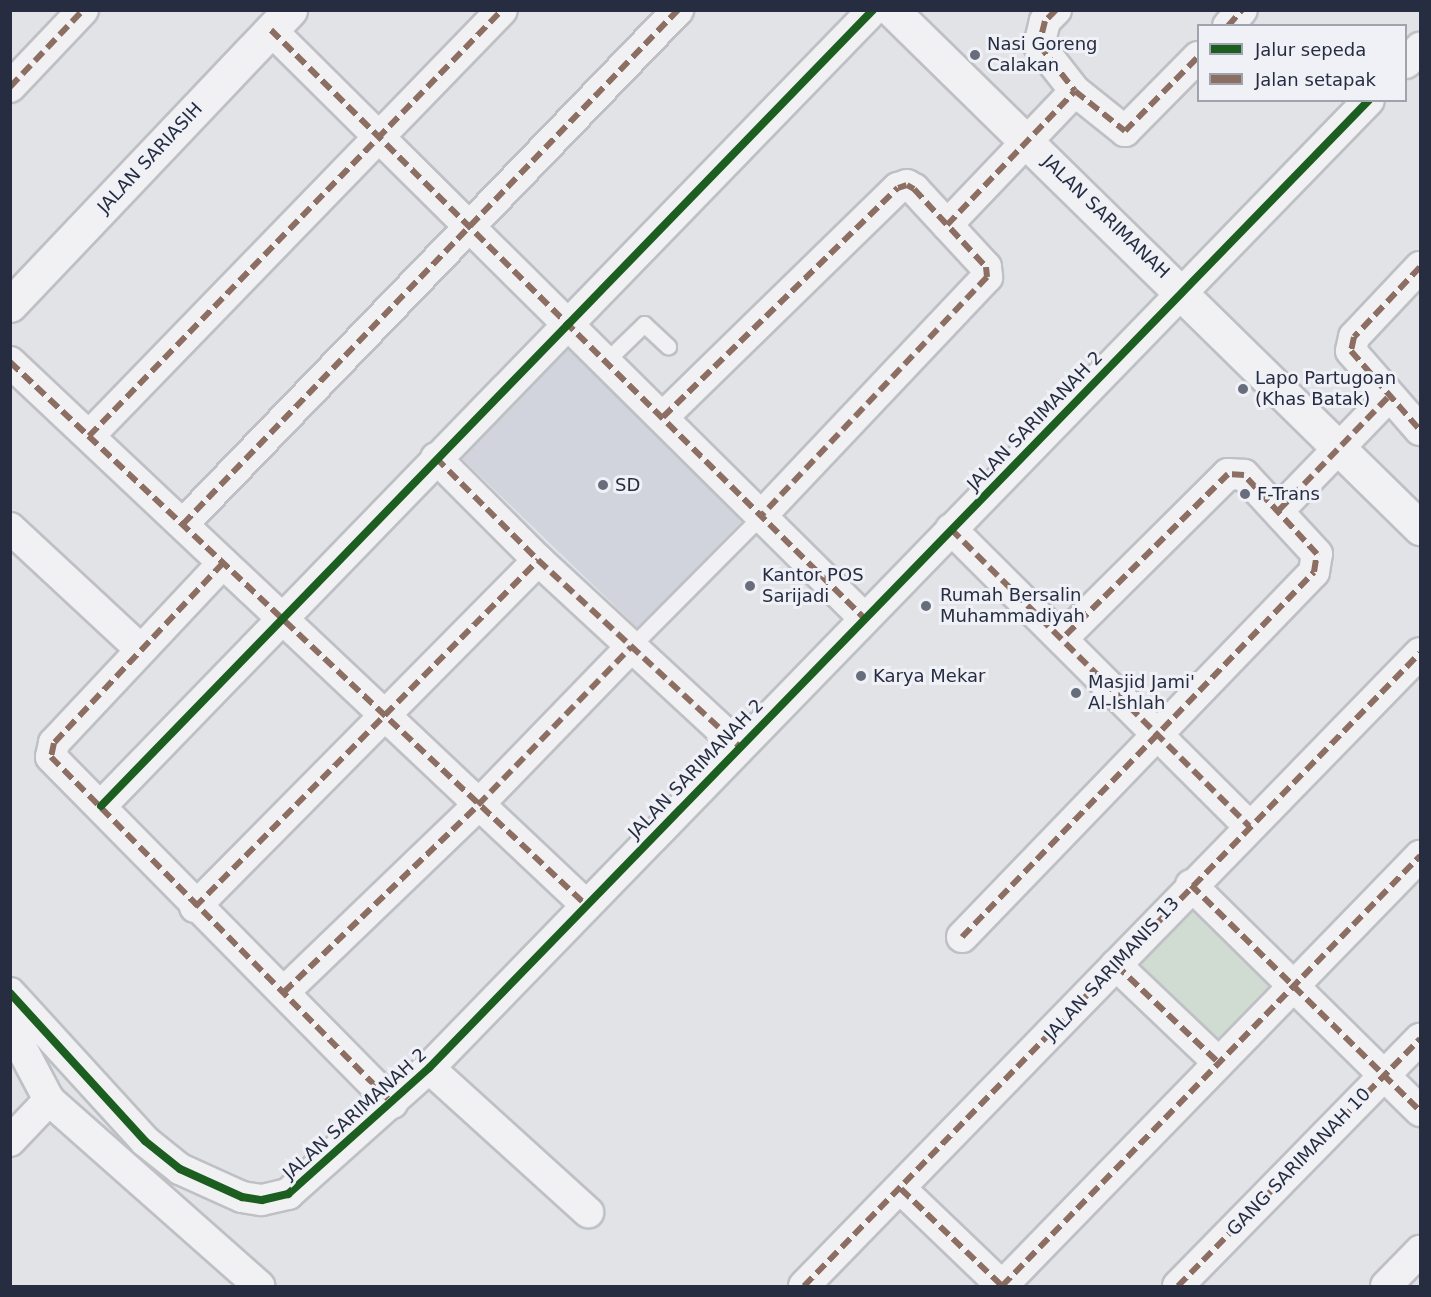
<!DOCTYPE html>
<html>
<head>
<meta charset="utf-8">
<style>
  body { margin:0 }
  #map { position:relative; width:1431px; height:1297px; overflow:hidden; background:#e1e3e7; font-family:"DejaVu Sans",sans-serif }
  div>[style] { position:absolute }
  .built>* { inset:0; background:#d1d4dc; transform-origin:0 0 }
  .green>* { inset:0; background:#d0dbd2; transform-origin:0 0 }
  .roads { filter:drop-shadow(2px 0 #bec0c5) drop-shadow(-2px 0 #bec0c5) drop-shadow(0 2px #bec0c5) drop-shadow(0 -2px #bec0c5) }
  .service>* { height:15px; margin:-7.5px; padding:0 7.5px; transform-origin:7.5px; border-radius:7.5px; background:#f1f1f3 }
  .minor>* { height:30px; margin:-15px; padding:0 15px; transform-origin:15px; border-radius:15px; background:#f1f1f3 }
  .tertiary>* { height:33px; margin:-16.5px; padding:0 16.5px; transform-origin:16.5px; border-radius:16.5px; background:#f1f1f3 }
  .quiet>* { height:6px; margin-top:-3px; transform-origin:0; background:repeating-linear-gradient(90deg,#8d6e63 0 12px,transparent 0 18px) }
  .cycleway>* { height:8px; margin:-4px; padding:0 4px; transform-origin:4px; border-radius:4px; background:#1b5e20 }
  .dots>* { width:16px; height:16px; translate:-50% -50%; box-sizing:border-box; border:3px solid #eff1f7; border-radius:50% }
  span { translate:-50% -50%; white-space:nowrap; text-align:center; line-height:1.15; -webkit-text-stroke:6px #eff1f7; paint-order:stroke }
  .poi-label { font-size:18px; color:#272d41 }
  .left { translate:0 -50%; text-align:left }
  .street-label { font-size:18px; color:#272d41 }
  .frame { position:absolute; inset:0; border:12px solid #272d41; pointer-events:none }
  .legend { position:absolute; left:1197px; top:24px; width:210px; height:78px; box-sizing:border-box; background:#eff1f7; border:2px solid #9fa3ae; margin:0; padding:8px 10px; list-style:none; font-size:18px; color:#272d41 }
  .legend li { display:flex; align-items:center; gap:12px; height:30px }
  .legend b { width:30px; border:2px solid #9fa3ae }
</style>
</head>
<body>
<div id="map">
  <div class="built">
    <i style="left:568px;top:341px;width:250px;height:158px;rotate:44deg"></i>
  </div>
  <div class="green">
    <i style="left:1194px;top:907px;width:116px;height:87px;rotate:43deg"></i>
  </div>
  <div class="roads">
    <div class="service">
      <i style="left:606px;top:361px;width:53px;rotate:-44.2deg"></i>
      <i style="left:644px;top:324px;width:33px;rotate:43deg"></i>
      <i style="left:631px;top:647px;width:185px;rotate:-45.2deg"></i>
    </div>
    <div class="minor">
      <i style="left:1056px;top:10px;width:16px;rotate:135deg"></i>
      <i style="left:1045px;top:21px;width:25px;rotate:104deg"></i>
      <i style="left:1039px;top:45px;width:58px;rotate:52deg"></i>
      <i style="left:1075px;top:91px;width:64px;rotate:38.7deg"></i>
      <i style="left:1125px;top:131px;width:104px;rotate:-45.4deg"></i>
      <i style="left:1228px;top:26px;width:21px;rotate:-49deg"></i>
      <i style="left:271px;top:30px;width:835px;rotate:44.76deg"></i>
      <i style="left:1406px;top:63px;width:21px;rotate:-47deg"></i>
      <i style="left:10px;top:87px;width:106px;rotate:-46.5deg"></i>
      <i style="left:947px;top:225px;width:185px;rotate:-46.3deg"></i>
      <i style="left:1420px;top:267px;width:96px;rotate:133.3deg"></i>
      <i style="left:1354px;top:337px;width:14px;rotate:102deg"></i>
      <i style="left:1351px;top:351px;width:105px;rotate:48.9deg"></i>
      <i style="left:10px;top:362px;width:790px;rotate:43.31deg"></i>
      <i style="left:663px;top:417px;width:328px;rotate:-44.3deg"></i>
      <i style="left:898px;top:188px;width:9px;rotate:-18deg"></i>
      <i style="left:907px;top:185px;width:8px;rotate:30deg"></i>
      <i style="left:914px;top:189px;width:106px;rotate:47.3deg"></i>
      <i style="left:986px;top:267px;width:10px;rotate:84deg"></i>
      <i style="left:987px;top:277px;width:329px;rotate:133.4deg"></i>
      <i style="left:89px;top:436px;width:593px;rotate:-45.89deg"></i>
      <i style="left:436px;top:458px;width:144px;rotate:45deg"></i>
      <i style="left:538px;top:560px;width:274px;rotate:42.8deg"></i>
      <i style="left:1279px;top:510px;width:157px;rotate:-46deg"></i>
      <i style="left:183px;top:524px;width:714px;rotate:-46.08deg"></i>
      <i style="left:10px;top:528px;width:178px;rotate:42.9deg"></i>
      <i style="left:951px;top:529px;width:421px;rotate:44.9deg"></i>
      <i style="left:223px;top:563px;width:247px;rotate:133.2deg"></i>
      <i style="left:54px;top:743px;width:14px;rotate:102deg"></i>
      <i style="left:51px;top:757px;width:486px;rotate:45.4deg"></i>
      <i style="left:101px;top:806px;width:1109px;rotate:-45.88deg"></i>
      <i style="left:1191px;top:885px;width:322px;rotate:44.6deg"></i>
      <i style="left:195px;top:907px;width:488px;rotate:-45.3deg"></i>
      <i style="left:962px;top:937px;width:507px;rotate:-46.04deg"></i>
      <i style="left:1314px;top:572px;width:18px;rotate:-81deg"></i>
      <i style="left:1317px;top:554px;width:108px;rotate:-132.7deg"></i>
      <i style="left:1244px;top:475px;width:16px;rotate:-176deg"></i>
      <i style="left:1228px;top:474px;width:233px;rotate:135.2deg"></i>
      <i style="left:1116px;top:965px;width:141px;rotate:43.6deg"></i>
      <i style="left:284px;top:992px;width:269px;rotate:-43.9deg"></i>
      <i style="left:478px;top:805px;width:220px;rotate:-45.9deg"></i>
      <i style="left:10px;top:993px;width:200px;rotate:47.6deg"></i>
      <i style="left:145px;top:1141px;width:45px;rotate:38.7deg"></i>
      <i style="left:180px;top:1169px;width:68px;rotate:24.3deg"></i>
      <i style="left:242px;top:1197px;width:20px;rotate:9deg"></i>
      <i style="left:262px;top:1200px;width:27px;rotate:-13deg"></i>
      <i style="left:288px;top:1194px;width:189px;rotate:-41.8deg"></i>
      <i style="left:429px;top:1068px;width:1349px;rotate:-45.84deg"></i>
      <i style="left:10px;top:1026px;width:84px;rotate:62.2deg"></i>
      <i style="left:49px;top:1100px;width:281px;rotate:41.5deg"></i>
      <i style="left:429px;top:1068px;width:215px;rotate:42.2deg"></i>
      <i style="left:10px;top:1141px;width:57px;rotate:-46.4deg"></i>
      <i style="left:901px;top:1189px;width:140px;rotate:43.8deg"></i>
      <i style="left:804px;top:1286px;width:883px;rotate:-45.78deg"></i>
      <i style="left:1002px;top:1286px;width:600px;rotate:-45.81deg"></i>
      <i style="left:1178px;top:1286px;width:346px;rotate:-45.6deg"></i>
      <i style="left:1386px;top:1286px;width:49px;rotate:-45.8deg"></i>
    </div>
    <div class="tertiary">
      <i style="left:892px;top:10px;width:740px;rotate:44.45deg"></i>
      <i style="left:10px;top:305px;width:407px;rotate:-46.5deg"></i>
    </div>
  </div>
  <div class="quiet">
    <i style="left:1056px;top:10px;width:16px;rotate:135deg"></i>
    <i style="left:1045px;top:21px;width:25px;rotate:104deg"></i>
    <i style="left:1039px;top:45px;width:58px;rotate:52deg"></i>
    <i style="left:1075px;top:91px;width:64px;rotate:38.7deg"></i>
    <i style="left:1125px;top:131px;width:104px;rotate:-45.4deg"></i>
    <i style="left:1228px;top:26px;width:21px;rotate:-49deg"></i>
    <i style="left:271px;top:30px;width:835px;rotate:44.76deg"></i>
    <i style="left:10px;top:87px;width:106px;rotate:-46.5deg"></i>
    <i style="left:947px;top:225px;width:185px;rotate:-46.3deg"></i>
    <i style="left:1420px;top:267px;width:96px;rotate:133.3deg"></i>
    <i style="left:1354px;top:337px;width:14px;rotate:102deg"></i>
    <i style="left:1351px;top:351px;width:105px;rotate:48.9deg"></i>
    <i style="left:10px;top:362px;width:790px;rotate:43.31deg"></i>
    <i style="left:663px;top:417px;width:328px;rotate:-44.3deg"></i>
    <i style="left:898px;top:188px;width:9px;rotate:-18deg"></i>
    <i style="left:907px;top:185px;width:8px;rotate:30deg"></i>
    <i style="left:914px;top:189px;width:106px;rotate:47.3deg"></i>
    <i style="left:986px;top:267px;width:10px;rotate:84deg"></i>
    <i style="left:987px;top:277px;width:329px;rotate:133.4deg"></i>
    <i style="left:89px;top:436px;width:593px;rotate:-45.89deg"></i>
    <i style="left:436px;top:458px;width:144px;rotate:45deg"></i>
    <i style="left:538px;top:560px;width:274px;rotate:42.8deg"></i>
    <i style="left:1279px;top:510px;width:157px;rotate:-46deg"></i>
    <i style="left:183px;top:524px;width:714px;rotate:-46.08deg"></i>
    <i style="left:951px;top:529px;width:421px;rotate:44.9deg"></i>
    <i style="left:223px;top:563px;width:247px;rotate:133.2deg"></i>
    <i style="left:54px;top:743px;width:14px;rotate:102deg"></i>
    <i style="left:51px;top:757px;width:486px;rotate:45.4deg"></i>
    <i style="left:1191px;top:885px;width:322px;rotate:44.6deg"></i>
    <i style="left:195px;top:907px;width:488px;rotate:-45.3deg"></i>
    <i style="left:962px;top:937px;width:507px;rotate:-46.04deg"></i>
    <i style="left:1314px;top:572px;width:18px;rotate:-81deg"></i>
    <i style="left:1317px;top:554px;width:108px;rotate:-132.7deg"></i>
    <i style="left:1244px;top:475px;width:16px;rotate:-176deg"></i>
    <i style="left:1228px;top:474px;width:233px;rotate:135.2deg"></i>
    <i style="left:1116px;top:965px;width:141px;rotate:43.6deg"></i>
    <i style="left:284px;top:992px;width:269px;rotate:-43.9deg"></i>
    <i style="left:478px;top:805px;width:220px;rotate:-45.9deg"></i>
    <i style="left:901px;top:1189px;width:140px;rotate:43.8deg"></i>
    <i style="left:804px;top:1286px;width:883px;rotate:-45.78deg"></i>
    <i style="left:1002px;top:1286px;width:600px;rotate:-45.81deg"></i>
    <i style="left:1178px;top:1286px;width:346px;rotate:-45.6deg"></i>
  </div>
  <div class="cycleway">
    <i style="left:101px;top:806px;width:1109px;rotate:-45.88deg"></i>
    <i style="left:10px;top:993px;width:200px;rotate:47.6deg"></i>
    <i style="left:145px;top:1141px;width:45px;rotate:38.7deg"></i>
    <i style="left:180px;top:1169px;width:68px;rotate:24.3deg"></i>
    <i style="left:242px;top:1197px;width:20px;rotate:9deg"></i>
    <i style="left:262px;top:1200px;width:27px;rotate:-13deg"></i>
    <i style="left:288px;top:1194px;width:189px;rotate:-41.8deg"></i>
    <i style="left:429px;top:1068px;width:1349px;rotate:-45.84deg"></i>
  </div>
  <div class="dots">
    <i style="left:975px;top:55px;background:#686d7b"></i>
    <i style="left:1243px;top:389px;background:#686d7b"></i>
    <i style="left:603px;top:485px;background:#686d7b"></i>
    <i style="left:1245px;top:494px;background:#686d7b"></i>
    <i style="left:750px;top:586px;background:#686d7b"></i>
    <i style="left:926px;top:606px;background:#686d7b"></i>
    <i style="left:861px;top:676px;background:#686d7b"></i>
    <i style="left:1076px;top:693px;background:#686d7b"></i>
  </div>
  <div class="poi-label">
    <span class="left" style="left:987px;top:55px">Nasi Goreng<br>Calakan</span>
    <span class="left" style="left:1255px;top:389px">Lapo Partugoan<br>(Khas Batak)</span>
    <span class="left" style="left:615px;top:485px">SD</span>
    <span class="left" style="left:1257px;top:494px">F-Trans</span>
    <span class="left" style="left:762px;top:586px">Kantor POS<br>Sarijadi</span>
    <span class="left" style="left:940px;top:606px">Rumah Bersalin<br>Muhammadiyah</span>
    <span class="left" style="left:873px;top:676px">Karya Mekar</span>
    <span class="left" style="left:1088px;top:693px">Masjid Jami'<br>Al-Ishlah</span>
  </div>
  <div class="street-label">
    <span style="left:150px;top:158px;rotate:-47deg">JALAN SARIASIH</span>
    <span style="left:1106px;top:217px;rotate:44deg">JALAN SARIMANAH</span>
    <span style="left:1035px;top:421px;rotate:-46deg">JALAN SARIMANAH 2</span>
    <span style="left:696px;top:769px;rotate:-46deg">JALAN SARIMANAH 2</span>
    <span style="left:1112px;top:969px;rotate:-47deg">JALAN SARIMANIS 13</span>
    <span style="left:355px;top:1114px;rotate:-42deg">JALAN SARIMANAH 2</span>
    <span style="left:1299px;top:1162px;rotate:-46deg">GANG SARIMANAH 10</span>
  </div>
  <div class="frame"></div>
  <ul class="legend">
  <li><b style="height:8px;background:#1b5e20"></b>Jalur sepeda</li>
  <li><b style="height:8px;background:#8d6e63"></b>Jalan setapak</li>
  </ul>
</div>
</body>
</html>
